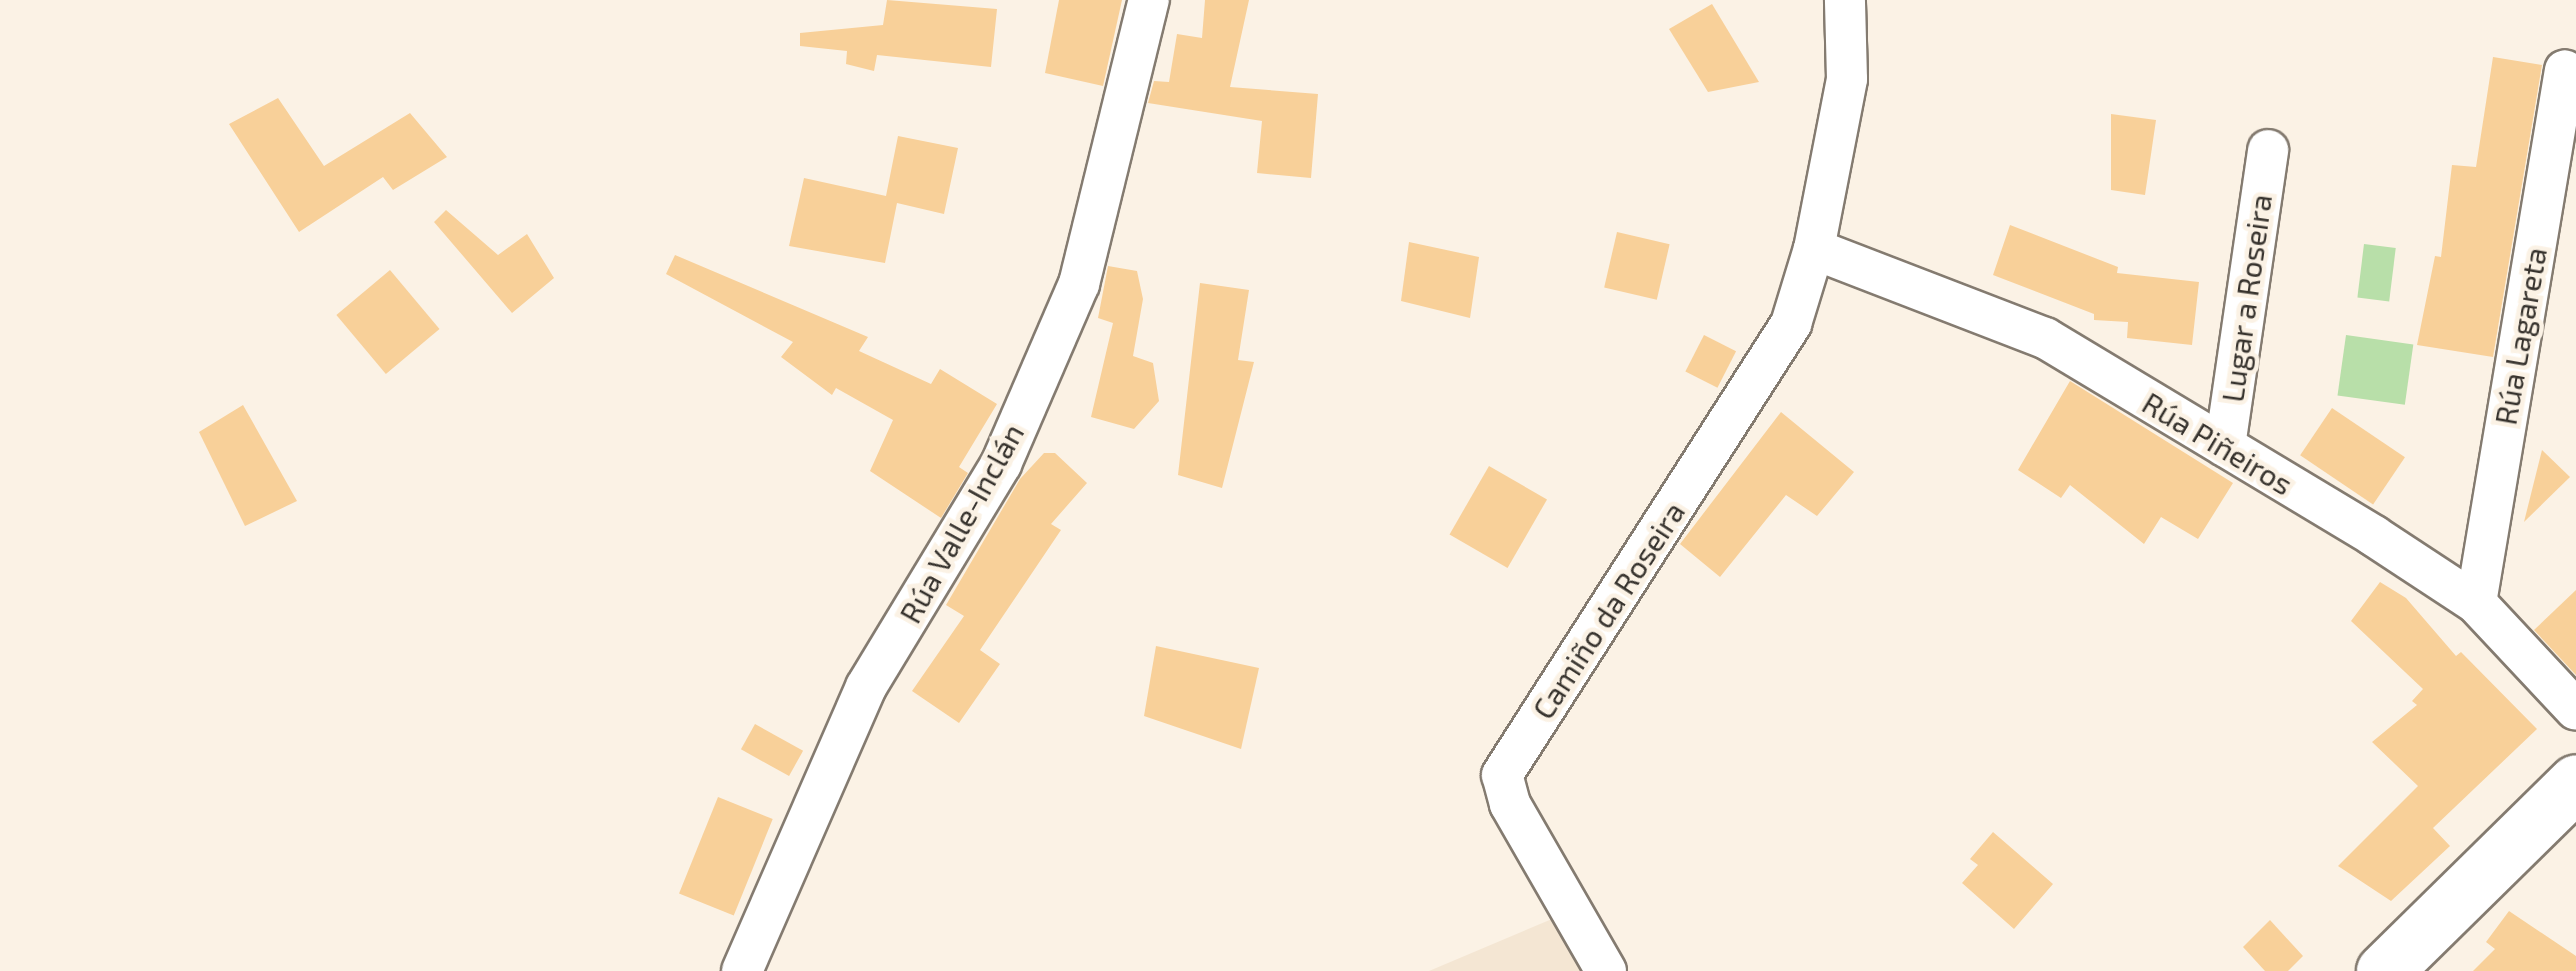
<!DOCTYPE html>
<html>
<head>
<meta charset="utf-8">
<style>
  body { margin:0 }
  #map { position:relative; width:2576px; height:971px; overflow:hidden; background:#fbf2e5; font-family:"Exo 2",sans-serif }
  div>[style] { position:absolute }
  .built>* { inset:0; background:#f4e6d3 }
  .green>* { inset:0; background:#b8dfa9; transform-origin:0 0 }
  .building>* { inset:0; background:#f8d099; transform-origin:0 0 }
  .roads { filter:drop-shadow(2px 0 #847b70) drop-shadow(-2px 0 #847b70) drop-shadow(0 2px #847b70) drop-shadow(0 -2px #847b70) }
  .minor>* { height:40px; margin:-20px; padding:0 20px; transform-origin:20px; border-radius:20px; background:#fff }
  .secondary>* { height:55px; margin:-27.5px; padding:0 27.5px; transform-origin:27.5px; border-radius:27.5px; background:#fff }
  span { translate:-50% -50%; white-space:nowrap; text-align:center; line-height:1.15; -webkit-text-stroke:9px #fbf2e5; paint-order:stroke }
  .street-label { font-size:30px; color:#37332e }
</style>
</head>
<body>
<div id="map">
  <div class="built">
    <i style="clip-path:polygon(1552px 919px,1582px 971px,1429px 971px)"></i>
  </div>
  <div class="green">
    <i style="left:2364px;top:244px;width:32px;height:54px;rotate:7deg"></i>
    <i style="left:2346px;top:335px;width:68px;height:61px;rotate:8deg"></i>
  </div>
  <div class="building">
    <i style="clip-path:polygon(887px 0,997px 9px,991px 67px,877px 55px,874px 71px,846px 64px,847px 51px,800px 46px,800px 33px,883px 25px)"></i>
    <i style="clip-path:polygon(1059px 0,1122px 0,1103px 86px,1045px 73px)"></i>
    <i style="clip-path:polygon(1205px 0,1249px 0,1230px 87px,1318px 94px,1311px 178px,1257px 173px,1262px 121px,1148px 103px,1154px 81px,1169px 82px,1177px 34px,1202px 38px)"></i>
    <i style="clip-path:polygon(1712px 4px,1759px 82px,1708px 92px,1669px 29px)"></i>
    <i style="clip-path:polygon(2493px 57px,2542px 65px,2493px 357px,2417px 345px,2435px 256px,2441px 257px,2452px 165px,2476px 167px)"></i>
    <i style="clip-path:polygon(278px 98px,324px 166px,410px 113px,447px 157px,393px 190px,383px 177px,299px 232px,229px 124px)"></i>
    <i style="clip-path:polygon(2111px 114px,2156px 120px,2145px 195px,2111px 190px)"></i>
    <i style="clip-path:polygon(898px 136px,958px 148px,944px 214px,897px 203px,885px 263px,789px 246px,804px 178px,886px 196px)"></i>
    <i style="clip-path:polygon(446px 210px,498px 255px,527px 234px,554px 278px,512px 313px,434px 222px)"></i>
    <i style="clip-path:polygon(2010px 225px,2118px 267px,2117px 273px,2199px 282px,2192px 345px,2127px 338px,2128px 322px,2094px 320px,2094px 314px,1993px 275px)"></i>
    <i style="left:1617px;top:232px;width:54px;height:57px;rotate:13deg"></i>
    <i style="clip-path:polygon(1409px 242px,1479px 257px,1470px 318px,1401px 301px)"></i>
    <i style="clip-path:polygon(675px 255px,868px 337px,859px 351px,931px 384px,940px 369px,997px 404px,959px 467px,968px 473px,941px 518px,870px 471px,893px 420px,836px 388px,832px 395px,781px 357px,793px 342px,666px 274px)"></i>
    <i style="clip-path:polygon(1108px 266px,1137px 271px,1143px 299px,1133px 356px,1153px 363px,1159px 401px,1134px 429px,1091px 417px,1113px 323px,1098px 318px)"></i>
    <i style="left:390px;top:270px;width:77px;height:70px;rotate:50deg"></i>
    <i style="clip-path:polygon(1200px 283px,1249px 290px,1238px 360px,1254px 362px,1222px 488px,1178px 475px)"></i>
    <i style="left:1704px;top:335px;width:36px;height:41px;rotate:27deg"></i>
    <i style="clip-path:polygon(2070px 381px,2233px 483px,2198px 539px,2161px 517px,2144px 544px,2070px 485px,2061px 498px,2018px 470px)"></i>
    <i style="clip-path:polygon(243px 405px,297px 501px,245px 526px,199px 432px)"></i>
    <i style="left:2332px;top:408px;width:88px;height:57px;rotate:34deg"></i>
    <i style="clip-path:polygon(1781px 412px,1854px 472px,1817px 516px,1786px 495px,1720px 577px,1680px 544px)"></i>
    <i style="clip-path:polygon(2542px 450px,2570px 477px,2524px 522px)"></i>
    <i style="clip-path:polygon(1044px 453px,1055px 453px,1087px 483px,1051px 524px,1061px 530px,980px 650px,1000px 664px,959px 723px,912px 691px,964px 616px,946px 605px,1020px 479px)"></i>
    <i style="left:1489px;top:466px;width:67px;height:79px;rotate:30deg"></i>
    <i style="clip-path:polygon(2380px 582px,2406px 598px,2456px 656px,2461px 652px,2537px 729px,2433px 828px,2450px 846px,2391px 901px,2338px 866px,2418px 786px,2372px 742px,2417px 705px,2412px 701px,2423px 689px,2351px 621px)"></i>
    <i style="clip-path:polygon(2576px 590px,2576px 675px,2534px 630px)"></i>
    <i style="clip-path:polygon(1156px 646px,1259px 668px,1241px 749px,1144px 716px)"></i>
    <i style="left:755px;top:724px;width:55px;height:29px;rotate:29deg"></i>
    <i style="left:718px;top:797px;width:59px;height:104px;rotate:22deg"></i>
    <i style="clip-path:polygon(1993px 832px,2053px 884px,2014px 929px,1962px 883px,1978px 865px,1970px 859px)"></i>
    <i style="clip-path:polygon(2509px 911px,2576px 956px,2576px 971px,2473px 971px,2495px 949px,2486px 942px)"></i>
    <i style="clip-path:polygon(2270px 920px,2303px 956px,2288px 971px,2265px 971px,2243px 947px)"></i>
  </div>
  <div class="roads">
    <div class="minor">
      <i style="left:1814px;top:249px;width:248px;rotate:21.1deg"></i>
      <i style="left:2045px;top:338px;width:384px;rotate:31deg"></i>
      <i style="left:2374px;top:536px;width:122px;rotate:33.3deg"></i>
      <i style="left:2476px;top:603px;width:146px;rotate:46.9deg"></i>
      <i style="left:2225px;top:446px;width:299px;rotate:-81.7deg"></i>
      <i style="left:2476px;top:603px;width:540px;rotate:-80.52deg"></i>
      <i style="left:742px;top:971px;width:310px;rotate:-66.4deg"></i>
      <i style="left:866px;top:687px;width:261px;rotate:-58.8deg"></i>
      <i style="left:1001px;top:464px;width:196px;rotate:-66.6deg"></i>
      <i style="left:1079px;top:284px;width:292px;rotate:-76.2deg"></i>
      <i style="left:1606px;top:971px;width:193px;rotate:-119.9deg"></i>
      <i style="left:1510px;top:804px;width:30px;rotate:-105deg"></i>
      <i style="left:1502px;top:775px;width:536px;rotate:-57.35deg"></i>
      <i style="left:1791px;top:324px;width:78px;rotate:-73deg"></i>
      <i style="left:1814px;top:249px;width:173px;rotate:-79deg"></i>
      <i style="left:1847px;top:79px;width:79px;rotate:-91.5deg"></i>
    </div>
    <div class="secondary">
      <i style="left:2384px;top:971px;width:269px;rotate:-44.5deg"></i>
    </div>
  </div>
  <div class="street-label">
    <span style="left:2246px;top:298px;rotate:-82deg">Lugar a Roseira</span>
    <span style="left:2520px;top:336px;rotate:-80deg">Rúa Lagareta</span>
    <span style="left:2218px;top:443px;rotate:31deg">Rúa Piñeiros</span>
    <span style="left:961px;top:523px;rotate:-61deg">Rúa Valle-Inclán</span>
    <span style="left:1608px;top:610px;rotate:-57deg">Camiño da Roseira</span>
  </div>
</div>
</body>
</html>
